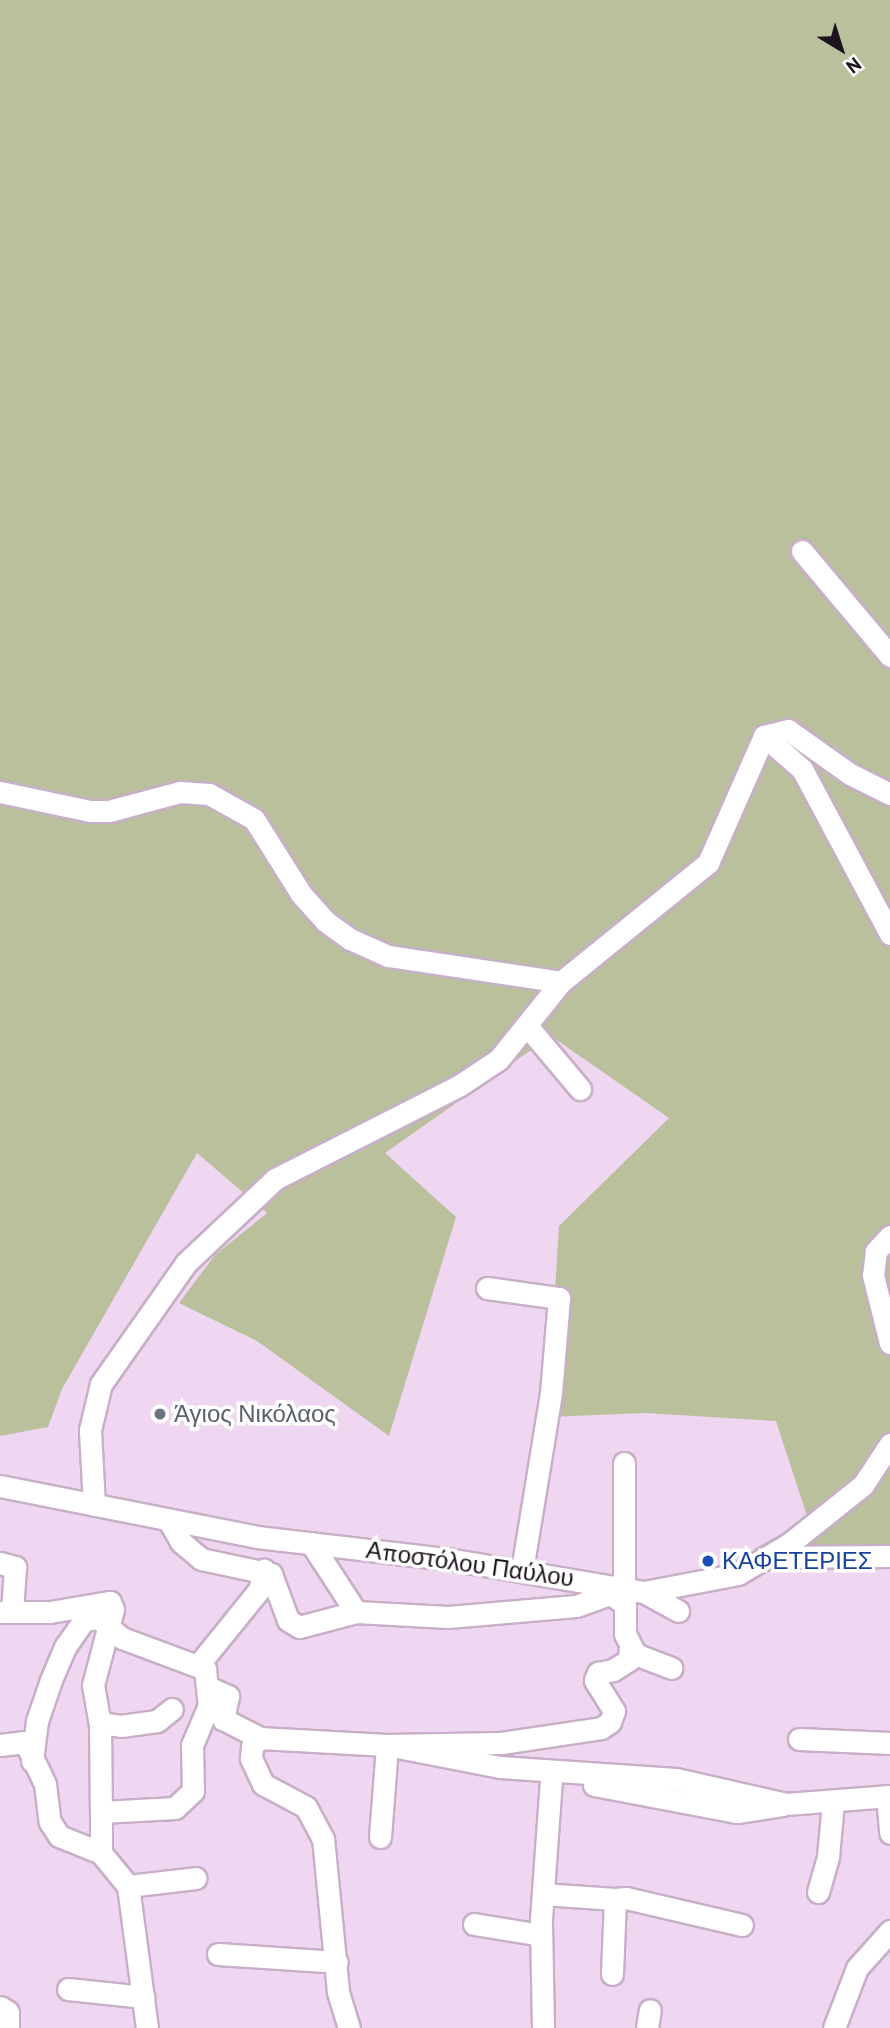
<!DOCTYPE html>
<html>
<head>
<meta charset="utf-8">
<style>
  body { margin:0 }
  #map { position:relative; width:890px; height:2028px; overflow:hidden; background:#f0d7f1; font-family:"PT Sans",sans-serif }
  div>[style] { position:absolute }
  .green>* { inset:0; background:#babf9c }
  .roads { filter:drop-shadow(2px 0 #c8afc8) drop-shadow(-2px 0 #c8afc8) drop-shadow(0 2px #c8afc8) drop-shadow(0 -2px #c8afc8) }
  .minor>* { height:21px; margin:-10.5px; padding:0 10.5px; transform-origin:10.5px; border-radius:10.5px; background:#fff }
  .dots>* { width:19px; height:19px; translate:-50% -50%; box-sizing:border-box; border:4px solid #fff; border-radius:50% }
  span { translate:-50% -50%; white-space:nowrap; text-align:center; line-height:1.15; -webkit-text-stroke:7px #fff; paint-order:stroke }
  .worship-label { font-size:24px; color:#5b616d }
  .left { translate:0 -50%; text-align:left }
  .transit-label { font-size:24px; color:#164399 }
  .street-label { font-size:24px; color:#1c131c }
  .north { position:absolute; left:806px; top:14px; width:70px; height:70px; -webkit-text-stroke:5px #fff; paint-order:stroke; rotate:142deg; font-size:19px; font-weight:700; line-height:28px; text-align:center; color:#1c131c }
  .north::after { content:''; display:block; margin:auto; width:24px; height:32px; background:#1c131c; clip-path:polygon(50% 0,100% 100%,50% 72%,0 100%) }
</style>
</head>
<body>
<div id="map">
  <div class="green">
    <i style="clip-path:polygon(0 0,890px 0,890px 1556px,769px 1566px,754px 1549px,808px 1519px,776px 1421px,646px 1413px,547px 1417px,559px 1226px,669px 1118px,551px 1036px,385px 1153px,456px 1217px,389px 1436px,257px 1341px,179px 1303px,215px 1255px,267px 1213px,197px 1153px,62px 1389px,48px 1427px,0 1436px)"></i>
  </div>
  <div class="roads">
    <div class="minor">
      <i style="left:802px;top:551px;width:137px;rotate:50deg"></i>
      <i style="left:764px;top:736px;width:50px;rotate:41deg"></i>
      <i style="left:802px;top:769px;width:187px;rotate:61.9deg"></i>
      <i style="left:0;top:792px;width:92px;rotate:11.9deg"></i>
      <i style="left:90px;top:811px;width:19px"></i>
      <i style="left:109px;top:811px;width:73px;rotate:-15deg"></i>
      <i style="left:180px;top:792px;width:29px;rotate:4deg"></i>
      <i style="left:209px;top:794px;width:51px;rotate:29.1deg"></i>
      <i style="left:254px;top:819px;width:89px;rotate:57.9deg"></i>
      <i style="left:301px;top:894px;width:36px;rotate:48deg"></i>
      <i style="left:325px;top:921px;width:31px;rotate:36deg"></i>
      <i style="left:350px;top:939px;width:42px;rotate:24.1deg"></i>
      <i style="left:388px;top:956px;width:175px;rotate:8.5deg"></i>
      <i style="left:528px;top:1027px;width:81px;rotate:50deg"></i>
      <i style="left:890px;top:1236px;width:21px;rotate:133deg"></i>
      <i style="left:876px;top:1251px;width:24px;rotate:97deg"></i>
      <i style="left:873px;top:1275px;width:70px;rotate:76deg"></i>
      <i style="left:487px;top:1288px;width:73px;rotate:7.9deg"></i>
      <i style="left:559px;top:1298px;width:95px;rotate:94.8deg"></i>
      <i style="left:551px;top:1393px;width:179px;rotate:99.3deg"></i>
      <i style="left:0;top:1486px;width:262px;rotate:11.2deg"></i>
      <i style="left:257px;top:1537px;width:192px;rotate:6.6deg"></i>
      <i style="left:448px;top:1559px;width:199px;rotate:9.6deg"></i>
      <i style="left:644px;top:1592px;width:96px;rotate:-10.8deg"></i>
      <i style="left:738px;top:1574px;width:59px;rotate:-30.5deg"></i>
      <i style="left:789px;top:1544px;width:95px;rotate:-38.6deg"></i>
      <i style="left:863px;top:1485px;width:49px;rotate:-56.6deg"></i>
      <i style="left:94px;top:1505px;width:75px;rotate:-93.1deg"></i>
      <i style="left:90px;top:1430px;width:47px;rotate:-76.6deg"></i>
      <i style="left:101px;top:1384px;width:148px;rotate:-54.9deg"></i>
      <i style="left:186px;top:1263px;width:122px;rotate:-43.3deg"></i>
      <i style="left:275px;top:1179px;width:208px;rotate:-26.9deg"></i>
      <i style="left:460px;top:1085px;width:47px;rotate:-33.7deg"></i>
      <i style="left:499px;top:1059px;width:99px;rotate:-51.2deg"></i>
      <i style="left:561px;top:982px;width:189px;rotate:-39deg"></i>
      <i style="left:708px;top:863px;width:139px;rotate:-66.2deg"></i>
      <i style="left:764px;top:736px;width:25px;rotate:-14deg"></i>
      <i style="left:788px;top:730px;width:76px;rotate:35.4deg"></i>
      <i style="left:850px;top:774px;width:45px;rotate:26.6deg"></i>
      <i style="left:169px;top:1521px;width:24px;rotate:60deg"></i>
      <i style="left:181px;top:1542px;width:26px;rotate:40deg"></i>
      <i style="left:201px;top:1559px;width:72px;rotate:12.1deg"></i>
      <i style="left:271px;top:1574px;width:49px;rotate:69.7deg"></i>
      <i style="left:288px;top:1620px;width:13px;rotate:32deg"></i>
      <i style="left:299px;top:1627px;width:59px;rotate:-14.7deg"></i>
      <i style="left:311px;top:1543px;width:82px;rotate:56.9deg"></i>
      <i style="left:356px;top:1612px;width:92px;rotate:3.1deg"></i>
      <i style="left:448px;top:1617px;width:128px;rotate:-4.9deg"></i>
      <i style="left:576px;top:1606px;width:51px;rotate:-19.5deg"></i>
      <i style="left:624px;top:1589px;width:126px;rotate:-90deg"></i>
      <i style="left:768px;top:1557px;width:122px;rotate:-0.5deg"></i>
      <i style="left:0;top:1563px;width:16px;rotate:15deg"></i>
      <i style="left:15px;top:1567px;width:45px;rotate:93.8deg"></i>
      <i style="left:604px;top:1589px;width:26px;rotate:36deg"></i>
      <i style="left:625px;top:1604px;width:30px;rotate:90deg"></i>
      <i style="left:625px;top:1634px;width:22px;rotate:63deg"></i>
      <i style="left:635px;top:1654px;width:39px;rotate:21deg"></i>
      <i style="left:644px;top:1592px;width:39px;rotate:29deg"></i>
      <i style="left:0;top:1612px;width:50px"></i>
      <i style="left:50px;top:1612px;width:61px;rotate:-9.5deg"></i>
      <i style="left:110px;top:1602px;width:8px;rotate:67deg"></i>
      <i style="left:113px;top:1609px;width:79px;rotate:104.7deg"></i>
      <i style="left:93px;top:1685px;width:39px;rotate:80deg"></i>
      <i style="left:100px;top:1723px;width:89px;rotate:89.4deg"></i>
      <i style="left:199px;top:1664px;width:95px;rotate:-51deg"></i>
      <i style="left:259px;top:1590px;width:21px;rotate:-76deg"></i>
      <i style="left:210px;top:1688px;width:20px;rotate:24deg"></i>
      <i style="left:228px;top:1696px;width:24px;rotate:102deg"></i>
      <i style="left:223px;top:1719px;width:42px;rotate:27.2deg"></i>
      <i style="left:100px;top:1723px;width:21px;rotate:8deg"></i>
      <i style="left:121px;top:1726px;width:36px;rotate:-8deg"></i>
      <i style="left:157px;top:1721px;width:19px;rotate:-39deg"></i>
      <i style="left:799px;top:1739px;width:91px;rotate:2.5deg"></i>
      <i style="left:0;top:1745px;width:25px;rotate:-7deg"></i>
      <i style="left:25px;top:1742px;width:47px;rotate:64.5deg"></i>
      <i style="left:45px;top:1784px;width:38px;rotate:83deg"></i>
      <i style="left:50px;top:1822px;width:17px;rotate:57deg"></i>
      <i style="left:59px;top:1836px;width:45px;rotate:22deg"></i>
      <i style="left:101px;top:1853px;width:43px;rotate:50.7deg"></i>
      <i style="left:128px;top:1886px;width:143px;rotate:82.4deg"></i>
      <i style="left:32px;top:1761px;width:40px;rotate:-82.9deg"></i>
      <i style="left:37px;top:1721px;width:43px;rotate:-71.1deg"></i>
      <i style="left:51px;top:1680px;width:36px;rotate:-67deg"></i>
      <i style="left:65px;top:1647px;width:33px;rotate:-55deg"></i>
      <i style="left:84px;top:1620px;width:14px;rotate:-8deg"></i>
      <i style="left:98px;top:1618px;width:31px;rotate:40deg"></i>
      <i style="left:122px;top:1638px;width:89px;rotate:20.5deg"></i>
      <i style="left:205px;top:1669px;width:36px;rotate:84deg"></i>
      <i style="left:209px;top:1705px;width:43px;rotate:113deg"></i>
      <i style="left:192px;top:1745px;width:46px;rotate:88.8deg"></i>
      <i style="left:193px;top:1791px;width:25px;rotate:137deg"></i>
      <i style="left:175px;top:1808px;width:74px;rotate:176.9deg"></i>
      <i style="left:101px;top:1812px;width:41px;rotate:90deg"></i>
      <i style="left:594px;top:1785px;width:146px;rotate:10.7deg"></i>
      <i style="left:737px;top:1812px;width:47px;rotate:-8.7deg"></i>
      <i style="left:887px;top:1796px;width:37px;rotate:85deg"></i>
      <i style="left:380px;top:1837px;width:92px;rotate:-85.6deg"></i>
      <i style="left:387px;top:1745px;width:114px;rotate:-1deg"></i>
      <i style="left:501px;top:1743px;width:101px;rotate:-8.5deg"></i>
      <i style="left:601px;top:1728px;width:11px;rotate:-34deg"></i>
      <i style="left:610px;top:1722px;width:12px;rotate:-70deg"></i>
      <i style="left:614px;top:1711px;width:36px;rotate:-122deg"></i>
      <i style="left:595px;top:1680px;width:8px;rotate:-67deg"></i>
      <i style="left:598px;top:1673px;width:15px;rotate:-11deg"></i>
      <i style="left:613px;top:1670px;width:19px;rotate:-32deg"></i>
      <i style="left:629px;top:1660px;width:13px;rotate:-86deg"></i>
      <i style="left:128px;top:1886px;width:68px;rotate:-6.7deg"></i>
      <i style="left:818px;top:1892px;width:37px;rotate:-74deg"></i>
      <i style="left:828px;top:1856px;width:53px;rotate:-84.6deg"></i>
      <i style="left:543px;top:1894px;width:72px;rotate:4deg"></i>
      <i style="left:615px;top:1899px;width:75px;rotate:92.3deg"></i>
      <i style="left:615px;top:1899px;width:11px;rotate:-5deg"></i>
      <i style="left:626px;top:1898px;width:119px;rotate:13.1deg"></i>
      <i style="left:474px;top:1924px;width:68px;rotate:9.3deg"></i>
      <i style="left:218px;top:1954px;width:119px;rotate:3.8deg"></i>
      <i style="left:68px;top:1989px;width:76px;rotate:6deg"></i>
      <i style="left:0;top:2007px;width:9px;rotate:32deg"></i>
      <i style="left:8px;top:2012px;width:16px;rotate:90deg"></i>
      <i style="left:349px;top:2028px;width:39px;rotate:-107deg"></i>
      <i style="left:338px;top:1991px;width:153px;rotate:-95.6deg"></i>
      <i style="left:323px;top:1839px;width:36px;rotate:-118deg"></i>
      <i style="left:306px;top:1807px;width:49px;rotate:-151.9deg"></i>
      <i style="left:263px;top:1784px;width:29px;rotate:-115deg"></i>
      <i style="left:251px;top:1758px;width:12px;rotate:-85deg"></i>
      <i style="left:252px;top:1746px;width:11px;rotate:-45deg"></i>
      <i style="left:260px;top:1738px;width:127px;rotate:3.2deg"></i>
      <i style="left:387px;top:1745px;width:115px;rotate:11deg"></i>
      <i style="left:500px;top:1767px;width:176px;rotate:3.9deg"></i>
      <i style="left:676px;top:1779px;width:113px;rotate:12.8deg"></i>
      <i style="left:786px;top:1804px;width:104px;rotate:-4.4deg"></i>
      <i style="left:543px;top:2028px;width:109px;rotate:-91.1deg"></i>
      <i style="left:541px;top:1919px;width:139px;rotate:-85.9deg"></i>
      <i style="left:647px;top:2028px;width:18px;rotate:-81deg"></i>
      <i style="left:834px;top:2028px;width:64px;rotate:-69deg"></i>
      <i style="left:857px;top:1968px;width:50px;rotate:-48.3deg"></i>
    </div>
  </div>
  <div class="dots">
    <i style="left:160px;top:1414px;background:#6b7280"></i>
    <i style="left:708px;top:1561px;background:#1a4fb4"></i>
  </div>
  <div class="worship-label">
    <span class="left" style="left:174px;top:1414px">Άγιος Νικόλαος</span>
  </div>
  <div class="transit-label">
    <span class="left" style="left:722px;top:1561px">ΚΑΦΕΤΕΡΙΕΣ</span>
  </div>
  <div class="street-label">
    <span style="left:470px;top:1564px;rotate:8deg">Αποστόλου Παύλου</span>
  </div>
  <div class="north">N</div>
</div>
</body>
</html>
